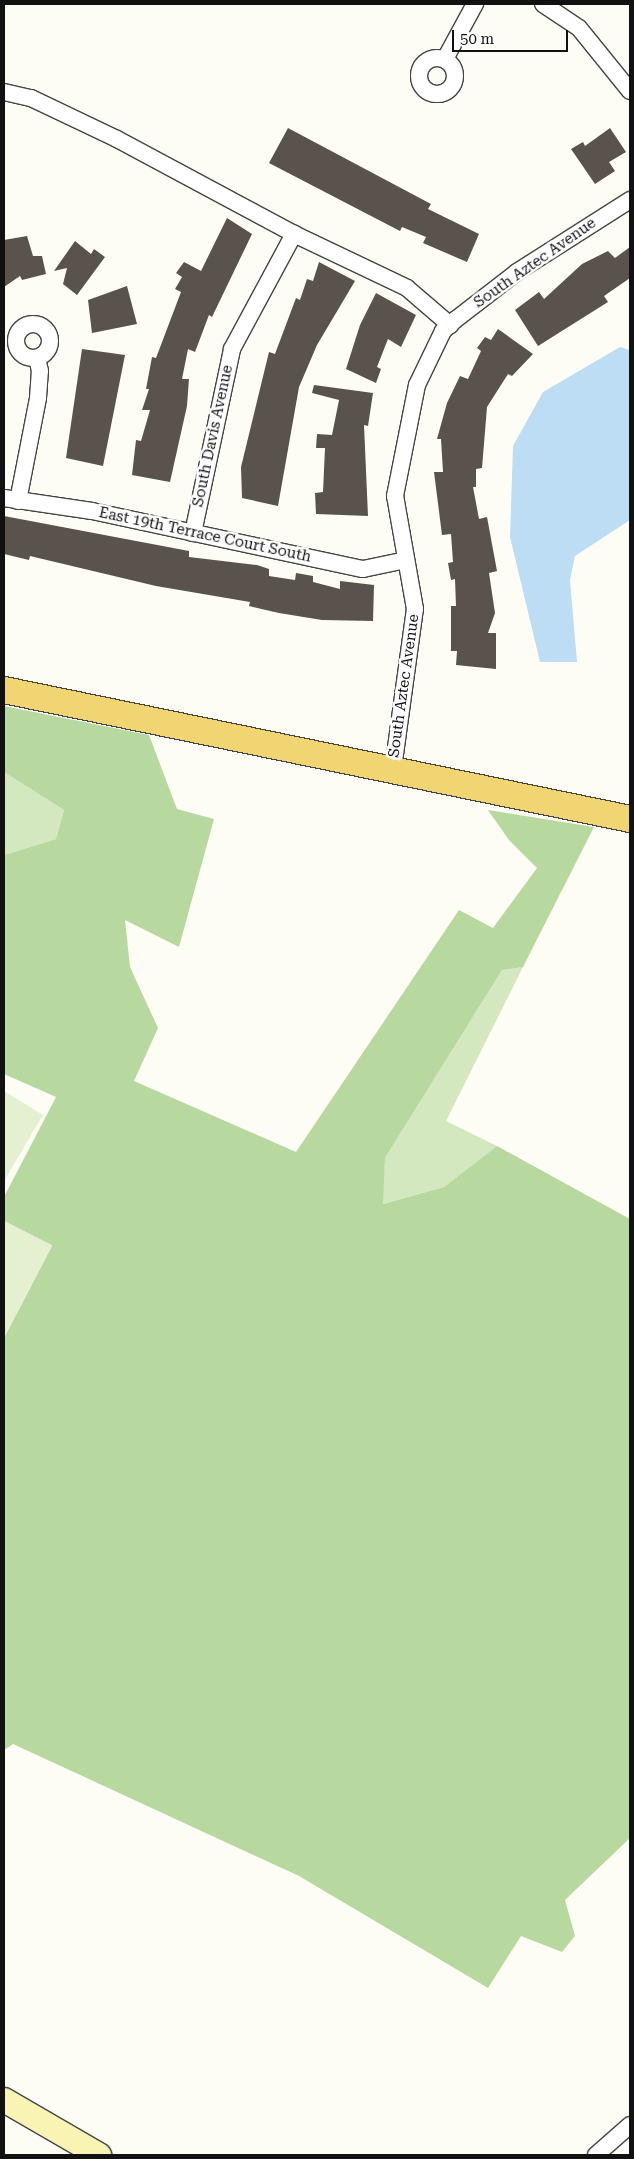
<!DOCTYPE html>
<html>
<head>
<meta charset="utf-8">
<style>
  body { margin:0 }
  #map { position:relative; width:634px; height:2159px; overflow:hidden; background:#fefdf5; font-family:"Roboto Serif",serif }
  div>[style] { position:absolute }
  .green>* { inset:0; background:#d3e8bf }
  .forest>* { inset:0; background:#b7d89f }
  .pitch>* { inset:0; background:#e4f0d0 }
  .water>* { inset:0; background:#bcddf3 }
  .building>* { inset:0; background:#59524d }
  .roads { filter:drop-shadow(1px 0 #444) drop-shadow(-1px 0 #444) drop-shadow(0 1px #444) drop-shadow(0 -1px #444) }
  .street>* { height:16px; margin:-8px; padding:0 8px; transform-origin:8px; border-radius:8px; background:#fff }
  .street>.ring { margin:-8px; padding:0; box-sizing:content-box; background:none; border:16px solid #fff; border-radius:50% }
  .secondary>* { height:24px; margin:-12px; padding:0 12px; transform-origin:12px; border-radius:12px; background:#faf4b4 }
  .primary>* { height:26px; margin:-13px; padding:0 13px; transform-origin:13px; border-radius:13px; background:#f1d573 }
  span { translate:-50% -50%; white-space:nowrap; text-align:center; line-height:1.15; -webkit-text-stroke:5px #fff; paint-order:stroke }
  .street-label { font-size:15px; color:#111 }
  .frame { position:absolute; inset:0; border:5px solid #111; pointer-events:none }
  .scale { position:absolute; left:452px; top:30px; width:116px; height:22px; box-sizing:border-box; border:2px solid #111; border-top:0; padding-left:6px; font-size:15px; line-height:18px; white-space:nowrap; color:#111; -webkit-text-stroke:4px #fff; paint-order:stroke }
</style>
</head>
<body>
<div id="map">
  <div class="green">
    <i style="clip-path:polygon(4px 772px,64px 810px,56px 839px,4px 855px)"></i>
    <i style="clip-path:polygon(523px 967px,446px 1121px,497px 1146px,444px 1187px,382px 1204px,385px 1158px,502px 970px)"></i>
  </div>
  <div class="forest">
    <i style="clip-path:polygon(4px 706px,149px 735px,177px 809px,214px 819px,179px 947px,125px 920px,130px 967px,158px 1028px,134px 1081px,296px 1152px,459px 910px,493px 928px,537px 868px,509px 840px,488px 810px,594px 827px,523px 967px,502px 970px,385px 1158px,383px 1204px,444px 1187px,497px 1146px,630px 1219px,630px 1838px,565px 1900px,575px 1936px,562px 1952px,521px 1936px,488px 1988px,299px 1876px,13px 1744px,4px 1750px,4px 1338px,52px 1246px,4px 1221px,4px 1197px,56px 1097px,4px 1074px,4px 855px,56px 839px,64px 810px,4px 772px)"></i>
  </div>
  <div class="pitch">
    <i style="clip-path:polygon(4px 1091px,43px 1115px,4px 1181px)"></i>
    <i style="clip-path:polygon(4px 1221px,52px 1245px,4px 1338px)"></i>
  </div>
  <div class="water">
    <i style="clip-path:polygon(620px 347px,630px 350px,630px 520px,575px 556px,570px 580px,577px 662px,540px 662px,510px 537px,513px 446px,543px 392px)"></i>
  </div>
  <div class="building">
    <i style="clip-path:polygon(288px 128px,431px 204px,428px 209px,479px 234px,467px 262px,423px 243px,426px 237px,402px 227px,400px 231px,269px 163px)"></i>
    <i style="clip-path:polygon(610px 128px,626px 152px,609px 162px,615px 171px,595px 184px,571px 149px,583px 142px,585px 146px)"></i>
    <i style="clip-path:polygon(227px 218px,252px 234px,212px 317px,209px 315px,195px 352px,188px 349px,182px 379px,189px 379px,187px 406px,170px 482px,132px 475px,136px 440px,141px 441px,150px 410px,142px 410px,149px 389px,146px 389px,152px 357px,156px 358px,181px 292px,175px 289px,182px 277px,176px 273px,184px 262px,201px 271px)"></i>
    <i style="clip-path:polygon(27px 236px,33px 256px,42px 256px,46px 274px,22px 280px,20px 276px,4px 287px,4px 240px)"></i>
    <i style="clip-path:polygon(75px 241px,91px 254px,94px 249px,105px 257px,77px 295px,63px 284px,67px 268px,54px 271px)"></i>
    <i style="clip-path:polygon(630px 247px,630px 278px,604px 296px,608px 302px,538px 346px,515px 310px,539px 292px,544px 299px,582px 264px,608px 251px,615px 258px)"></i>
    <i style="clip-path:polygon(319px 262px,355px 281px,317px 345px,299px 387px,278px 506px,242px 498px,241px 467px,269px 352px,275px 354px,296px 298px,300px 300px,307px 279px,313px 281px)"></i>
    <i style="clip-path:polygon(127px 286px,137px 324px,92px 333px,88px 300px)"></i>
    <i style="clip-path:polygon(376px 293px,416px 315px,401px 347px,388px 339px,377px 367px,381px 369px,376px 383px,346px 369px,360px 325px)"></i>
    <i style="clip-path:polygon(498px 329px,533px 354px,512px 376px,508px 374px,487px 407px,482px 468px,476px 469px,476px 487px,473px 487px,479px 519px,487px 517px,497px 571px,489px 573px,495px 613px,488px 633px,496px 633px,496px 669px,456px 665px,457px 651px,451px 651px,451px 606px,456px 606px,455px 579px,451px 580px,448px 563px,453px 562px,451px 534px,442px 535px,434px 472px,443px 472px,441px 439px,437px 439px,447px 403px,460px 376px,468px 379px,481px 351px,477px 348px,485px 337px,491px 340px)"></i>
    <i style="clip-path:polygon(82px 349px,125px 355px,103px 466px,66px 458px)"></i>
    <i style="clip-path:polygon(314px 385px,373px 393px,368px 426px,364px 425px,368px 516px,316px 514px,315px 493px,323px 492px,325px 448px,316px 448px,317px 434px,332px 435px,339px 400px,312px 393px)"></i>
    <i style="clip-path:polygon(4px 516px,189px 551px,189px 557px,257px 565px,269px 569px,269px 576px,295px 580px,296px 573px,313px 576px,313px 582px,340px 589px,340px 581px,374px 585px,373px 621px,322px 620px,279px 613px,249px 606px,250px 602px,156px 586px,30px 556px,29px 560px,4px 554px)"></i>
  </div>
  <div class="roads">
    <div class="street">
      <i style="left:543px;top:4px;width:43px;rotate:33.7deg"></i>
      <i style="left:579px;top:28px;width:81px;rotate:51deg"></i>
      <i class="ring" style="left:419px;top:58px;width:20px;height:20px"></i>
      <i style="left:445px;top:59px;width:63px;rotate:-61.4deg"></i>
      <i style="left:4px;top:92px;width:28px;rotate:13deg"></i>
      <i style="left:31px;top:98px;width:95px;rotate:25.5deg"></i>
      <i style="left:117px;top:139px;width:201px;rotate:28.2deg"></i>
      <i style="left:294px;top:234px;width:125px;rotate:25.5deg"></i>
      <i style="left:407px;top:288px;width:57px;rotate:40.7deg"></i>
      <i class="ring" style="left:16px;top:324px;width:18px;height:18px"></i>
      <i style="left:4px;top:498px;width:89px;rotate:8.4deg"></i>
      <i style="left:92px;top:511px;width:277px;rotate:12.1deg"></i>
      <i style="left:363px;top:569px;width:44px;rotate:-11.8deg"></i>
      <i style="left:18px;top:501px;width:105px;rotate:-79deg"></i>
      <i style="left:38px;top:398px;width:27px;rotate:-86deg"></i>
      <i style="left:40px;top:371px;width:13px;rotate:-103deg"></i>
      <i style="left:193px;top:533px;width:188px;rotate:-78deg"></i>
      <i style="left:232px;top:349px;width:131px;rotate:-61.7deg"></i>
      <i style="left:393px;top:769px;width:162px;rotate:-82.2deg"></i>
      <i style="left:415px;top:609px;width:115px;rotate:-100deg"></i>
      <i style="left:395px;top:496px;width:113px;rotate:-78.8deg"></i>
      <i style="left:417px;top:385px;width:60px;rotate:-64.3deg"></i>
      <i style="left:443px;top:331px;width:16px;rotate:-43deg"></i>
      <i style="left:455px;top:320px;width:78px;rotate:-37.7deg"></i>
      <i style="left:517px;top:272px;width:134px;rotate:-32.5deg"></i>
      <i style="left:596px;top:2155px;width:45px;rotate:-41.4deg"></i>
    </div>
    <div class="secondary">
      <i style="left:4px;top:2100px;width:110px;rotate:30.1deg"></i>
    </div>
    <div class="primary">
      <i style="left:4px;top:690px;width:639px;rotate:11.64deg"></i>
    </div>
  </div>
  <div class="street-label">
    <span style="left:535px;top:263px;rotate:-35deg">South Aztec Avenue</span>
    <span style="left:213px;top:436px;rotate:-78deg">South Davis Avenue</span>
    <span style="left:205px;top:535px;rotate:12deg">East 19th Terrace Court South</span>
    <span style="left:404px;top:686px;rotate:-82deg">South Aztec Avenue</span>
  </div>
  <div class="frame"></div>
  <div class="scale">50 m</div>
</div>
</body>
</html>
